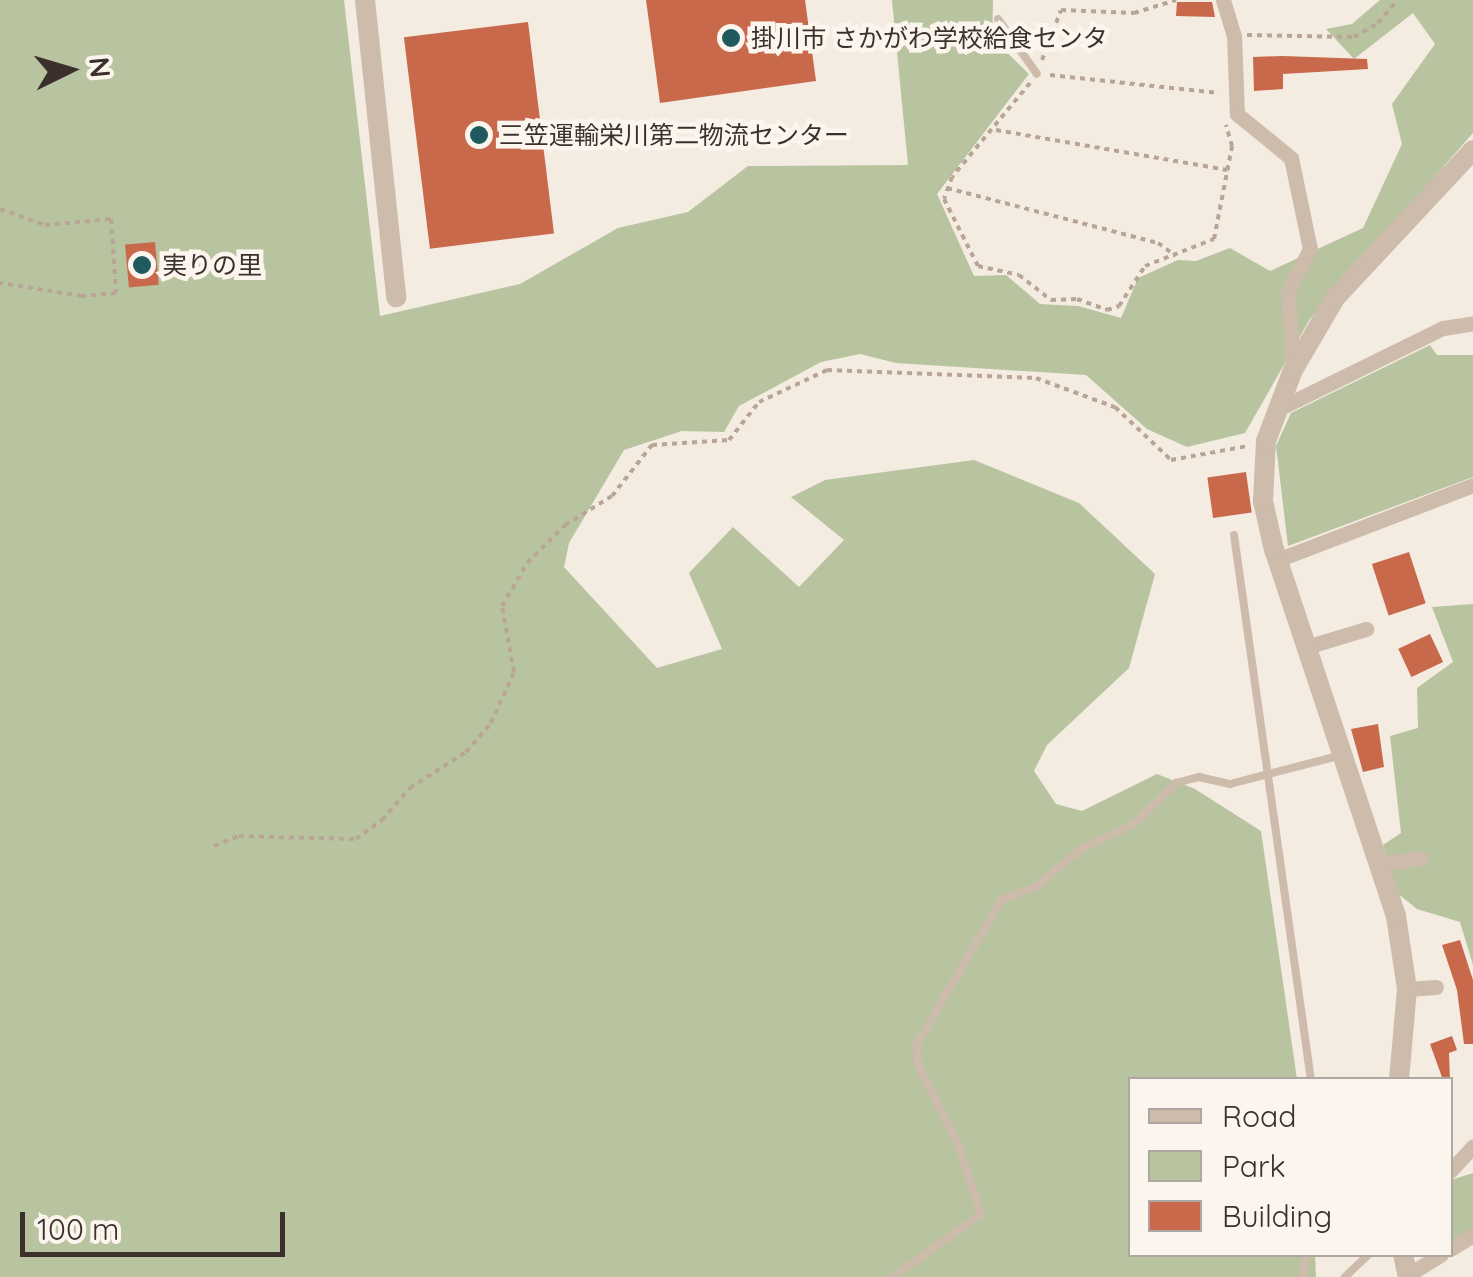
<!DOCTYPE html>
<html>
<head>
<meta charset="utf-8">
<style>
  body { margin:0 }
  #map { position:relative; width:1473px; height:1277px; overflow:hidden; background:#f4ebe1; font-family:Quicksand,"Noto Sans JP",sans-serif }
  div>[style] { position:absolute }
  .green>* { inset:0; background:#b8c4a0 }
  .building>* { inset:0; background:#c8694b; transform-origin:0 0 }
  .path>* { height:4px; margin-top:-2px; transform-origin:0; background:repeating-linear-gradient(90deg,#b9a596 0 5px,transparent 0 10px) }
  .service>* { height:8px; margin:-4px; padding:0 4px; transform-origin:4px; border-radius:4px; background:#cdbbac }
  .minor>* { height:15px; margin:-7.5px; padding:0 7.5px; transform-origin:7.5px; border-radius:7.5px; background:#cdbbac }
  .tertiary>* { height:20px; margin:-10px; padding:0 10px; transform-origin:10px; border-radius:10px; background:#cdbbac }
  .dots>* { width:28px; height:28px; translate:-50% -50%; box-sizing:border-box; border:5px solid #fbf5ee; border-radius:50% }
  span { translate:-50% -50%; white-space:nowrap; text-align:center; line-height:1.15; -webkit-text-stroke:9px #fbf5ee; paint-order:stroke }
  .poi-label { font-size:25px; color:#3b302b }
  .left { translate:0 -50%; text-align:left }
  .legend { position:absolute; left:1128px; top:1077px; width:325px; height:180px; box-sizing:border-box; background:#fbf5ee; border:2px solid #aea6a0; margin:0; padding:12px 18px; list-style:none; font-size:30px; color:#3b302b }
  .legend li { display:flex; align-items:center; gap:20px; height:50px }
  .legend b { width:50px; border:2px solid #aea6a0 }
  .north { position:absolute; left:20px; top:20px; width:100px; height:100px; -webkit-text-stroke:8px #fbf5ee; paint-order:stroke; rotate:85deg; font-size:28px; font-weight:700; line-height:40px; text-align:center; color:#3b302b }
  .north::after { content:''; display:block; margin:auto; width:35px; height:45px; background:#3b302b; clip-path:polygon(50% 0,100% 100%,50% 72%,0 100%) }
  .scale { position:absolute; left:20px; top:1212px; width:265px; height:45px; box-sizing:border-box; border:5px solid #3b302b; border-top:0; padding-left:12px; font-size:30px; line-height:35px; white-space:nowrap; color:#3b302b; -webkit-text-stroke:8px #fbf5ee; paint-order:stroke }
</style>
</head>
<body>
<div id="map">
  <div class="green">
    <i style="clip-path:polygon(0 0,344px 0,380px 316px,520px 284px,618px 228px,688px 212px,748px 166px,908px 165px,892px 0,993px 0,992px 46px,996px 42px,1029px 74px,937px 194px,974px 276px,1006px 275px,1040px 304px,1078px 306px,1121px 318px,1138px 278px,1178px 260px,1196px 261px,1230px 248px,1270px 271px,1363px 228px,1402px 144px,1392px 104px,1435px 44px,1413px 13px,1354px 59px,1326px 29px,1352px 24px,1380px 0,1473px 0,1473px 133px,1310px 319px,1245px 433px,1187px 447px,1147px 429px,1086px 375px,896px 363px,860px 354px,821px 362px,739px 406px,724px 432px,682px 431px,624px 450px,569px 543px,564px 567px,657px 668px,722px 649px,689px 573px,733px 527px,799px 587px,844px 540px,791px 497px,825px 480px,974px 460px,1079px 503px,1155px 574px,1129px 668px,1047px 745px,1034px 771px,1056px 804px,1082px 811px,1157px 774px,1195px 789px,1261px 831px,1297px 1079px,1130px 1080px,1130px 1254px,1315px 1255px,1316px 1277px,0 1277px)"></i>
    <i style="clip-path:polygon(1430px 345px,1437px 355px,1473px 355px,1473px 477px,1288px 546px,1276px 446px,1291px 413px)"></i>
    <i style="clip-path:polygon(1473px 604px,1473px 965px,1460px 922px,1417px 909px,1397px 893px,1383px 845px,1401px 833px,1390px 736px,1418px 728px,1417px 688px,1453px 662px,1432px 607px)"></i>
    <i style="clip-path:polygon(1473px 1173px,1473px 1234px,1451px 1245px,1451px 1180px)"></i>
  </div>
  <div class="building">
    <i style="clip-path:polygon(646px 0,805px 0,816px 81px,660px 103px)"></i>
    <i style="clip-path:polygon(1177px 2px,1212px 2px,1215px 17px,1176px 16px)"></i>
    <i style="left:528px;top:22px;width:213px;height:125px;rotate:83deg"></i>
    <i style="clip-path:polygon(1282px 56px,1367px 59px,1368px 69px,1283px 74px,1283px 89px,1254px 91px,1253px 57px)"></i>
    <i style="left:155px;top:242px;width:43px;height:30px;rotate:85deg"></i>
    <i style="left:1246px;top:472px;width:41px;height:39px;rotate:82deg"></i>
    <i style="left:1409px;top:552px;width:54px;height:39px;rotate:72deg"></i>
    <i style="left:1430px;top:634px;width:31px;height:35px;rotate:65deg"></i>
    <i style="clip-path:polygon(1378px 724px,1384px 767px,1363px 772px,1351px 729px)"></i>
    <i style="clip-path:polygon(1460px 940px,1473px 980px,1473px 1044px,1464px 1044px,1457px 990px,1442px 945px)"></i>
    <i style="clip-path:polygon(1452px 1036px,1457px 1050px,1449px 1053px,1450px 1080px,1443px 1080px,1430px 1044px)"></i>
  </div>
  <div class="path">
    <i style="left:1247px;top:35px;width:107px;rotate:1.1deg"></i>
    <i style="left:1354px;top:37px;width:28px;rotate:-30deg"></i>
    <i style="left:1378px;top:23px;width:30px;rotate:-50deg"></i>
    <i style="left:1042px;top:60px;width:53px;rotate:-69.2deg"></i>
    <i style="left:1061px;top:10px;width:73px;rotate:2.4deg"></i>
    <i style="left:1134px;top:13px;width:44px;rotate:-17.2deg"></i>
    <i style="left:1050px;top:75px;width:170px;rotate:6.1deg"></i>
    <i style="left:1030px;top:83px;width:122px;rotate:129.7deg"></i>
    <i style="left:952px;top:177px;width:23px;rotate:110deg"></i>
    <i style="left:944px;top:199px;width:75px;rotate:63.1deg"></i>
    <i style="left:978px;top:266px;width:42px;rotate:12.4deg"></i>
    <i style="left:1019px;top:275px;width:41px;rotate:38deg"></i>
    <i style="left:1051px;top:300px;width:26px;rotate:-2deg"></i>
    <i style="left:1077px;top:299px;width:32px;rotate:20deg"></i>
    <i style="left:1107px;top:310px;width:13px;rotate:-18deg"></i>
    <i style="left:1119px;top:306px;width:48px;rotate:-57deg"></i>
    <i style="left:1145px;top:266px;width:74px;rotate:-21.4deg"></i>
    <i style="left:1214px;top:239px;width:95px;rotate:-79deg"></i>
    <i style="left:1232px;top:146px;width:22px;rotate:-106deg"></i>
    <i style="left:996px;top:130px;width:235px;rotate:9.8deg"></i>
    <i style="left:947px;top:188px;width:218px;rotate:14.6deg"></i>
    <i style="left:1158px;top:243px;width:22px;rotate:36deg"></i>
    <i style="left:0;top:209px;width:48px;rotate:19.6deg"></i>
    <i style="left:45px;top:225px;width:66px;rotate:-5.2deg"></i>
    <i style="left:111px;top:219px;width:74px;rotate:86.1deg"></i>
    <i style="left:116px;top:293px;width:34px;rotate:175deg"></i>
    <i style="left:82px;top:296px;width:83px;rotate:-171deg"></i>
    <i style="left:214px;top:846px;width:27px;rotate:-22deg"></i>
    <i style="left:239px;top:836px;width:117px;rotate:1.5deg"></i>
    <i style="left:356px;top:839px;width:32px;rotate:-36deg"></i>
    <i style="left:382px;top:820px;width:43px;rotate:-48.8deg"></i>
    <i style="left:410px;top:788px;width:67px;rotate:-32.7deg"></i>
    <i style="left:466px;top:752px;width:38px;rotate:-49deg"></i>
    <i style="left:491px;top:723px;width:56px;rotate:-65.7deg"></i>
    <i style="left:514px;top:672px;width:67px;rotate:-100.3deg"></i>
    <i style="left:502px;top:606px;width:50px;rotate:-59.8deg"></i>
    <i style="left:527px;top:563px;width:54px;rotate:-45deg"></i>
    <i style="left:565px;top:525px;width:55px;rotate:-31.7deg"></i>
    <i style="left:612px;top:496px;width:65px;rotate:-51.9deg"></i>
    <i style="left:652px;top:445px;width:77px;rotate:-3.7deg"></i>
    <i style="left:729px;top:440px;width:48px;rotate:-51.7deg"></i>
    <i style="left:759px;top:402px;width:75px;rotate:-25.2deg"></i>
    <i style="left:827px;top:370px;width:209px;rotate:2.2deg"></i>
    <i style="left:1036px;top:378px;width:84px;rotate:20.2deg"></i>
    <i style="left:1115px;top:407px;width:77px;rotate:43.4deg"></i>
    <i style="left:1171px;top:460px;width:77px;rotate:-10.4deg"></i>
  </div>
  <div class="service">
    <i style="left:998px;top:19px;width:67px;rotate:54.7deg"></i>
    <i style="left:1234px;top:535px;width:550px;rotate:81.96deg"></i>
    <i style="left:893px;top:1277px;width:108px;rotate:-35.6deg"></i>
    <i style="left:981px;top:1214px;width:71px;rotate:-108.2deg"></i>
    <i style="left:959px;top:1147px;width:92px;rotate:-116.6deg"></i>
    <i style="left:918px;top:1065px;width:21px;rotate:-93deg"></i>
    <i style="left:917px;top:1044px;width:167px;rotate:-59.7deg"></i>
    <i style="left:1001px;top:900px;width:39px;rotate:-21deg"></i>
    <i style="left:1037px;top:886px;width:57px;rotate:-40.1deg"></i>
    <i style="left:1081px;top:849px;width:59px;rotate:-25.3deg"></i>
    <i style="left:1134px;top:824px;width:59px;rotate:-44.3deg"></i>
    <i style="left:1176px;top:783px;width:24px;rotate:-15deg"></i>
    <i style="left:1199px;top:777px;width:32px;rotate:13deg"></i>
    <i style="left:1230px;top:784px;width:116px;rotate:-14.5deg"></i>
    <i style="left:1302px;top:1277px;width:24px;rotate:-78deg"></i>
    <i style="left:1345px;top:1277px;width:33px;rotate:-44deg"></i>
  </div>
  <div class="minor">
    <i style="left:1223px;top:0;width:38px;rotate:73deg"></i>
    <i style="left:1234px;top:36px;width:78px;rotate:87.8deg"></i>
    <i style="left:1237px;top:114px;width:70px;rotate:39.2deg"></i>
    <i style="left:1291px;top:158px;width:93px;rotate:78.2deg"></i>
    <i style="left:1310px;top:249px;width:47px;rotate:117.6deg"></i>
    <i style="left:1288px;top:291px;width:79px;rotate:86.4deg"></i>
    <i style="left:1276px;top:410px;width:186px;rotate:-26.2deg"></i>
    <i style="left:1443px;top:328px;width:30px;rotate:-9deg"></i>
    <i style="left:1277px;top:560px;width:210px;rotate:-20.9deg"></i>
    <i style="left:1306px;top:647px;width:63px;rotate:-16.7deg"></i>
    <i style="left:1378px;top:864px;width:44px;rotate:-7.8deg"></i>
    <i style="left:1407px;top:989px;width:29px;rotate:-4deg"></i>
    <i style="left:1450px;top:1171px;width:34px;rotate:-47deg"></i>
    <i style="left:1450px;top:1249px;width:27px;rotate:-31deg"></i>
    <i style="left:1408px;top:1275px;width:39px;rotate:-32deg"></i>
  </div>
  <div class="tertiary">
    <i style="left:365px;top:0;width:299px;rotate:84deg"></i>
    <i style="left:1399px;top:1080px;width:91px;rotate:-85deg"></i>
    <i style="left:1407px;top:989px;width:74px;rotate:-98.6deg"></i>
    <i style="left:1396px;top:916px;width:386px;rotate:-108.4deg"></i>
    <i style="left:1274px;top:550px;width:50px;rotate:-102.7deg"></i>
    <i style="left:1263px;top:501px;width:60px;rotate:-87.1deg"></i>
    <i style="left:1266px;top:441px;width:76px;rotate:-69.2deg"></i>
    <i style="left:1293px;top:370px;width:83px;rotate:-59.7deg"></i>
    <i style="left:1335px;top:298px;width:202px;rotate:-47deg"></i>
    <i style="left:1403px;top:1254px;width:24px;rotate:78deg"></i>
  </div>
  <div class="dots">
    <i style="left:731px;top:38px;background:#1f5a5e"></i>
    <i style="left:479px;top:135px;background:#1f5a5e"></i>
    <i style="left:142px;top:265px;background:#1f5a5e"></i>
  </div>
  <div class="poi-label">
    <span class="left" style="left:751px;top:38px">掛川市 さかがわ学校給食センタ</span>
    <span class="left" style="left:499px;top:135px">三笠運輸栄川第二物流センター</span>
    <span class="left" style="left:162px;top:265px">実りの里</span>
  </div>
  <ul class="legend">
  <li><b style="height:12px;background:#cdbbac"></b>Road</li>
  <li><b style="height:28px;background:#b8c4a0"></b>Park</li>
  <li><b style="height:28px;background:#c8694b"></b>Building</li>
  </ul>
  <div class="north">N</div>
  <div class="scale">100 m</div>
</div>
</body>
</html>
